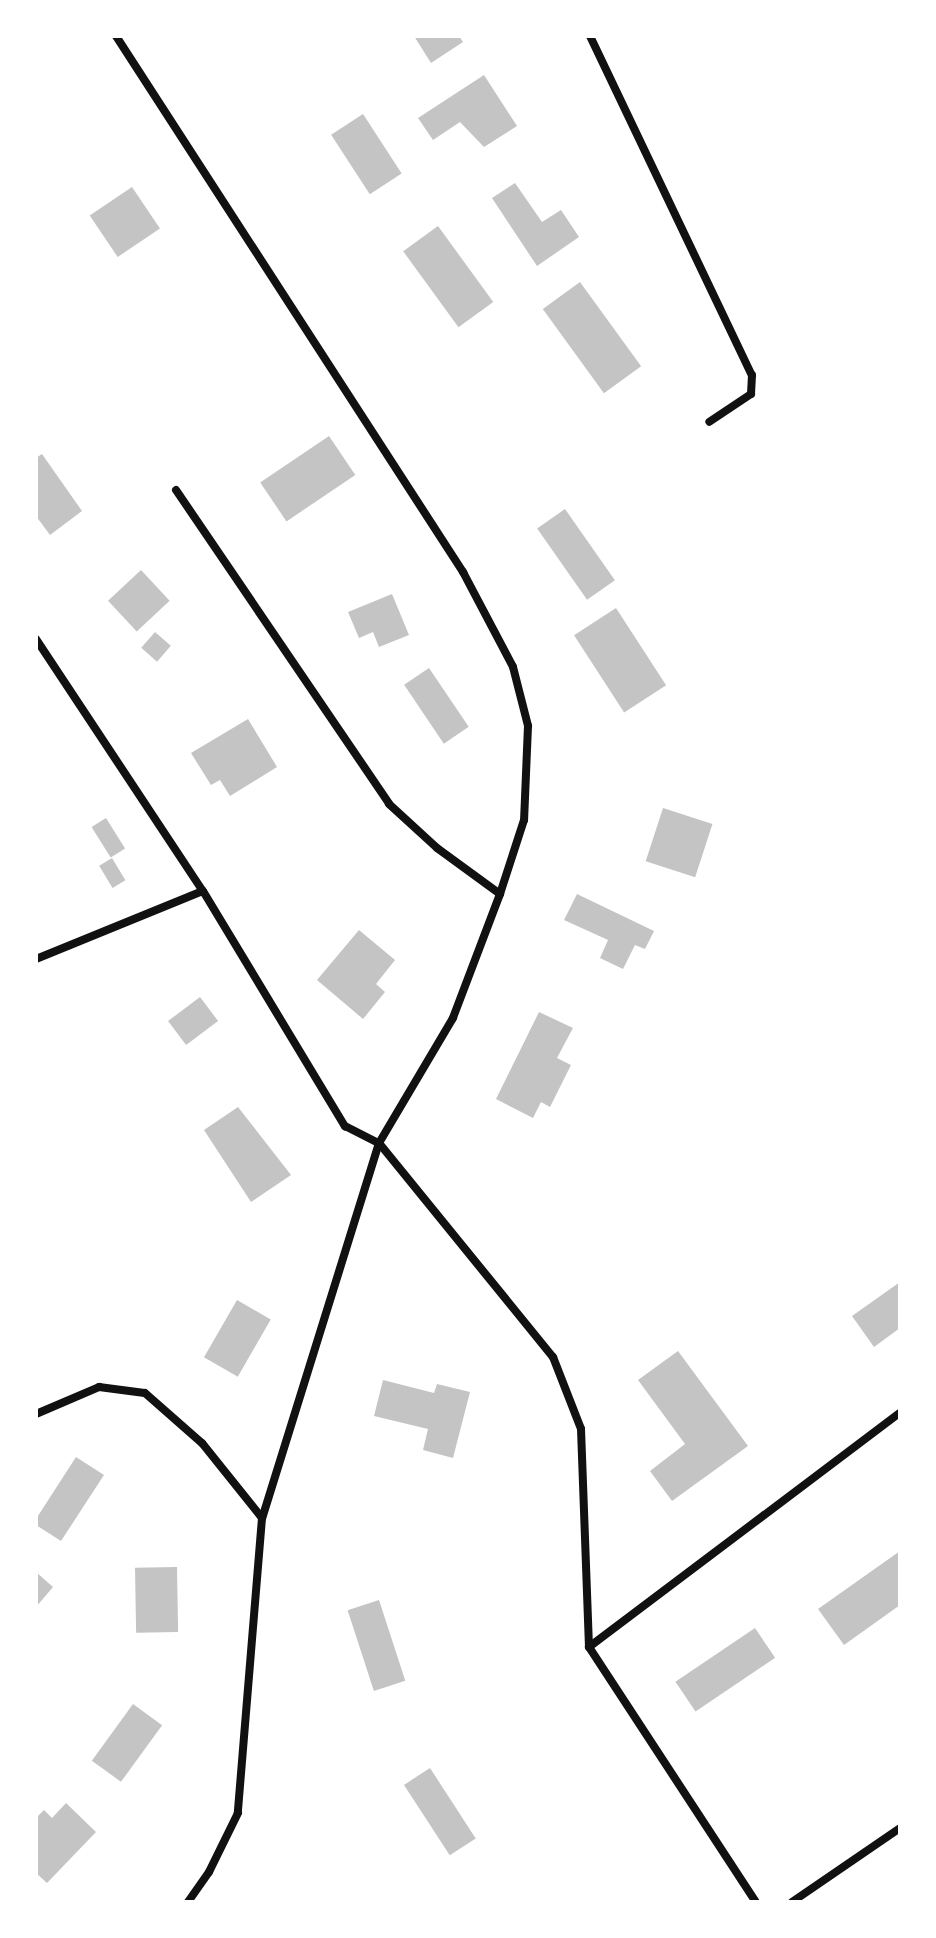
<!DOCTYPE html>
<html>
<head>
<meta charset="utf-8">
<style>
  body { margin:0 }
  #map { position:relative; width:936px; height:1938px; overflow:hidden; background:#fff; font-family:"Noto Sans",sans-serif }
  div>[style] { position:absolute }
  .building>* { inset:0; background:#c4c4c4; transform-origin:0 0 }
  .minor>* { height:8px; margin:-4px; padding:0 4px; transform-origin:4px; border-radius:4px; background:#111 }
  span { translate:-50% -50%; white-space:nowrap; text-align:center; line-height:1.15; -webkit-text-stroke:8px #fff; paint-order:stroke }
  .frame { position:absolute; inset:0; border:38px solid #fff; pointer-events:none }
</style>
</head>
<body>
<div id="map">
  <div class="building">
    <i style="clip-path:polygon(414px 36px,459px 36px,463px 42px,431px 63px)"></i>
    <i style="clip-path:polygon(484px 75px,517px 126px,484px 147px,460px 122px,433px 140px,418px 118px)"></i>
    <i style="left:363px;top:114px;width:71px;height:38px;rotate:57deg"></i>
    <i style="clip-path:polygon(515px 183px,542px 222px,561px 210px,579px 237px,537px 266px,492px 198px)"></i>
    <i style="left:132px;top:187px;width:50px;height:51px;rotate:56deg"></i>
    <i style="left:438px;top:226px;width:94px;height:43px;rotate:54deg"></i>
    <i style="left:580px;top:282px;width:104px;height:46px;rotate:54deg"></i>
    <i style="left:329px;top:436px;width:47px;height:83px;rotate:56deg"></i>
    <i style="clip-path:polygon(42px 454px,82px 511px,50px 535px,36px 516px,36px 458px)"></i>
    <i style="left:565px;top:509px;width:87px;height:34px;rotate:55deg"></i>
    <i style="left:141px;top:570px;width:42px;height:45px;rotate:47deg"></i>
    <i style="clip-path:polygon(392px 594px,409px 635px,379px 647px,373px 632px,359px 638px,348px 612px)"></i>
    <i style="left:616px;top:608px;width:92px;height:50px;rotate:57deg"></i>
    <i style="left:155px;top:632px;width:21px;height:21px;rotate:41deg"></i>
    <i style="left:429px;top:668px;width:71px;height:30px;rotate:56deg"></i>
    <i style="clip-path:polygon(248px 719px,277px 767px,230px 796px,220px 780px,211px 785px,191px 753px)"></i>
    <i style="left:663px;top:808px;width:52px;height:56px;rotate:18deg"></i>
    <i style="left:106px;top:818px;width:36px;height:17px;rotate:58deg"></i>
    <i style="left:112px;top:858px;width:26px;height:15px;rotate:59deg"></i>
    <i style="clip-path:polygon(577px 894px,654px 931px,645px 949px,635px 945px,623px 969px,600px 958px,608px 940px,564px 920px)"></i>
    <i style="clip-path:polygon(359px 930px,395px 960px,376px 984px,385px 992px,363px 1019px,317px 980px)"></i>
    <i style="left:200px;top:997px;width:30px;height:40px;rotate:53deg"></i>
    <i style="clip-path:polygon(539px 1012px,573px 1028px,557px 1058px,571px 1065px,550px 1107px,541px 1102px,533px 1118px,496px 1099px)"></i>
    <i style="clip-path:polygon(238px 1107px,291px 1175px,251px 1202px,204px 1130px)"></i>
    <i style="clip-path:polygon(900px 1282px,900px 1328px,874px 1347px,852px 1316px)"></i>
    <i style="left:237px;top:1300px;width:39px;height:66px;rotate:30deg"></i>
    <i style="clip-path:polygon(678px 1351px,748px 1446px,672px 1501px,650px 1471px,685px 1444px,638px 1380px)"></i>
    <i style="clip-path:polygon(383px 1380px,434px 1393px,437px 1384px,470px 1392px,453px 1458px,423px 1450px,428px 1429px,374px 1416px)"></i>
    <i style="clip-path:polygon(76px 1457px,104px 1475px,61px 1541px,36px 1525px,36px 1519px)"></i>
    <i style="clip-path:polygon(900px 1551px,900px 1605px,844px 1645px,818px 1609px)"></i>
    <i style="left:177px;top:1567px;width:65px;height:42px;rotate:89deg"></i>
    <i style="clip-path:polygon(36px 1572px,53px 1587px,36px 1607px)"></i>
    <i style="left:379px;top:1600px;width:85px;height:33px;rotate:72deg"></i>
    <i style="left:755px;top:1628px;width:36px;height:96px;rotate:56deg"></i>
    <i style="left:133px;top:1704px;width:36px;height:70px;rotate:36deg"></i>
    <i style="left:430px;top:1768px;width:84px;height:31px;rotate:57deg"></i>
    <i style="clip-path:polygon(66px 1803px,96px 1832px,47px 1883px,36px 1873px,36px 1818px,44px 1810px,52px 1818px)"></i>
  </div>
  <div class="minor">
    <i style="left:116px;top:36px;width:639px;rotate:57.08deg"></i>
    <i style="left:463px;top:572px;width:107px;rotate:62.2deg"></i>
    <i style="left:513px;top:667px;width:61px;rotate:75.7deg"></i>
    <i style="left:528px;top:726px;width:94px;rotate:92.4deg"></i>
    <i style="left:524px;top:820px;width:78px;rotate:108deg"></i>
    <i style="left:500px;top:894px;width:133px;rotate:110.8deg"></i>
    <i style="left:453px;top:1018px;width:145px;rotate:120.6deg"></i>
    <i style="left:379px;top:1143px;width:393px;rotate:107.3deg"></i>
    <i style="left:262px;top:1518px;width:296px;rotate:94.7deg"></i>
    <i style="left:238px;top:1813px;width:66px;rotate:116.2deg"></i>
    <i style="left:209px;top:1872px;width:37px;rotate:125deg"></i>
    <i style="left:590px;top:36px;width:376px;rotate:64.5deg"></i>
    <i style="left:752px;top:375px;width:19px;rotate:93deg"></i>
    <i style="left:751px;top:394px;width:50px;rotate:146.3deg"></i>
    <i style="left:176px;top:490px;width:379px;rotate:55.8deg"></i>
    <i style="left:389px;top:804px;width:65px;rotate:42.5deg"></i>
    <i style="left:437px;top:848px;width:78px;rotate:36.1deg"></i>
    <i style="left:36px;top:639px;width:302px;rotate:56.5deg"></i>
    <i style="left:203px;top:891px;width:275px;rotate:58.9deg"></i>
    <i style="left:345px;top:1126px;width:38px;rotate:27deg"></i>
    <i style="left:379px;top:1143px;width:276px;rotate:50.9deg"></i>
    <i style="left:553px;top:1357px;width:77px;rotate:68.7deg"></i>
    <i style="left:581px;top:1429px;width:218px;rotate:87.9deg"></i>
    <i style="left:589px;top:1647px;width:305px;rotate:56.8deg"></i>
    <i style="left:36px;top:959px;width:180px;rotate:-22.2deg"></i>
    <i style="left:36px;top:1414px;width:69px;rotate:-23.2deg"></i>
    <i style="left:99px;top:1387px;width:46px;rotate:7.4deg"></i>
    <i style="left:145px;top:1393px;width:76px;rotate:41.3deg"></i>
    <i style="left:202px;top:1443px;width:96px;rotate:51.3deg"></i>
    <i style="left:589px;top:1647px;width:389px;rotate:-37deg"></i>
    <i style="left:792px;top:1902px;width:131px;rotate:-34.4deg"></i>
  </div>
  <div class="frame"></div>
</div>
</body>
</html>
